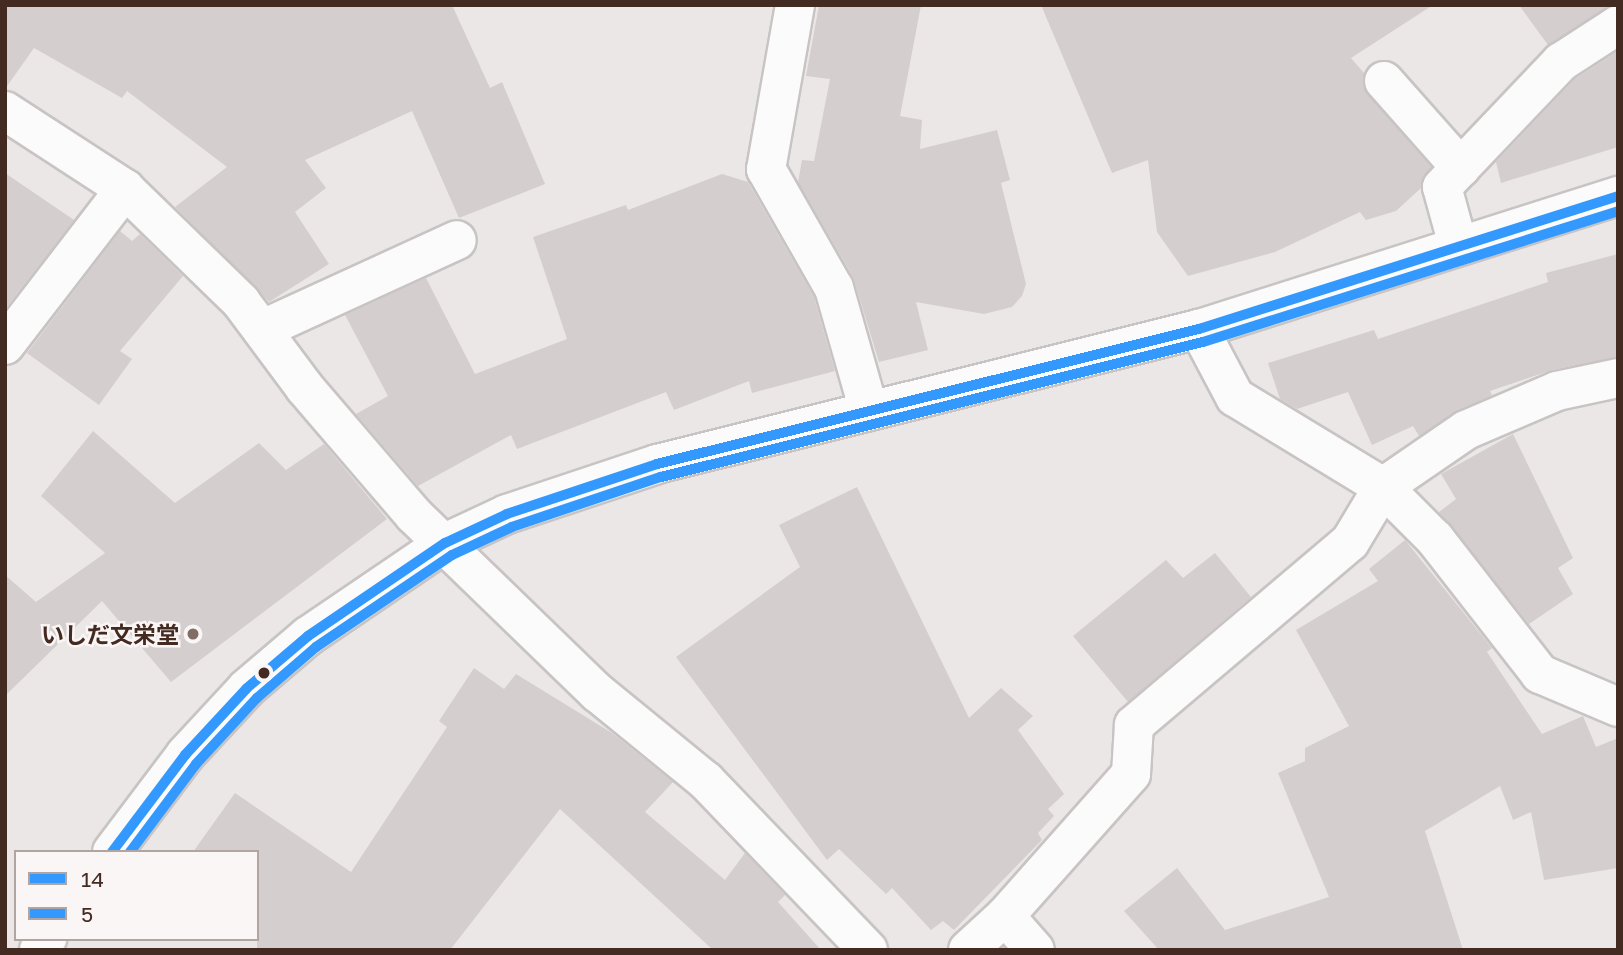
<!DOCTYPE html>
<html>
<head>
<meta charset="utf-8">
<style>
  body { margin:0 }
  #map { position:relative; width:1623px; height:955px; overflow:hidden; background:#ece7e7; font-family:"Golos Text","Noto Sans JP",sans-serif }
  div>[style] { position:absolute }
  .building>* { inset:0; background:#d4cece }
  .roads { filter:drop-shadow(2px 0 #c9c4c4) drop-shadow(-2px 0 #c9c4c4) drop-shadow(0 2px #c9c4c4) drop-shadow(0 -2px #c9c4c4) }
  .minor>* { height:38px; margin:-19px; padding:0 19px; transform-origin:19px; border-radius:19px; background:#fcfbfb }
  .tertiary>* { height:38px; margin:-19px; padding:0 19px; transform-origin:19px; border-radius:19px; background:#fcfbfb }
  .bus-1>* { height:10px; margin:-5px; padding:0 5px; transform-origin:5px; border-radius:5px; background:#39f }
  .bus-2>* { height:10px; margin:-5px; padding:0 5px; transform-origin:5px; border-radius:5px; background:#39f }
  .dots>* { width:19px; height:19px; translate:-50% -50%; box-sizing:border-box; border:4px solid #fbf6f6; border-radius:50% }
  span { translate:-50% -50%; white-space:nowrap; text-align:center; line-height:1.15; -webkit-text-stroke:5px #fbf6f6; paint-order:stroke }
  .poi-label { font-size:23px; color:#442b21; font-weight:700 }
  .right { translate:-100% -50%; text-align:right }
  .frame { position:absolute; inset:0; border:7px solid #442b21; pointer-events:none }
  .legend { position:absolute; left:14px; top:850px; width:245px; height:91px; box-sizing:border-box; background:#fbf6f6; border:2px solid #b2a5a1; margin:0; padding:9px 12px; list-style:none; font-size:21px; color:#442b21 }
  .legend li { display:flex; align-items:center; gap:14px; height:35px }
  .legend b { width:35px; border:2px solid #b2a5a1 }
</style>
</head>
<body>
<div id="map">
  <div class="building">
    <i style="clip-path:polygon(5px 5px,452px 5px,490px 88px,502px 82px,545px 184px,459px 218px,412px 111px,305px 160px,326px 188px,295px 212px,329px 264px,269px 302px,175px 207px,227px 167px,127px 91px,122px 98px,34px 48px,5px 89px)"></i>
    <i style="clip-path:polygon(819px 5px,921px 5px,900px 116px,922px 120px,920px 149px,997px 130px,1010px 180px,1001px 183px,1026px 284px,1022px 296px,1012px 307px,984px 314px,916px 302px,928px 350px,879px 362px,853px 277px,798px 182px,802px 160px,814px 161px,830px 79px,806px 76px)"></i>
    <i style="clip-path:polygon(1041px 5px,1433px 5px,1351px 58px,1364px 73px,1368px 95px,1431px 167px,1421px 188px,1396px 211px,1366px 220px,1360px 212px,1275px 252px,1188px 276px,1157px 232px,1148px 160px,1112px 173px)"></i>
    <i style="clip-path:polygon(1519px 5px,1610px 5px,1548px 45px)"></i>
    <i style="clip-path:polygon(1618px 51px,1618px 147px,1501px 183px,1496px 162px,1575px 79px)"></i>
    <i style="clip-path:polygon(5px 173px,74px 220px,5px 309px)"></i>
    <i style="clip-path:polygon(722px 174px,748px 182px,814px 297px,835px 371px,752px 393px,749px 381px,674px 410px,666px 392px,517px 449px,511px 435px,418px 486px,356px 414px,388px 396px,345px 315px,426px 278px,475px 374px,567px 339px,533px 237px,626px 205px,628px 210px)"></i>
    <i style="clip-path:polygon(120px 231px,132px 241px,140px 234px,183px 276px,120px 351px,132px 359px,99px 405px,27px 353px)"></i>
    <i style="clip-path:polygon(1618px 254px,1618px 357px,1552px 370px,1490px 391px,1492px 395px,1419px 436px,1413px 426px,1372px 445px,1348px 392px,1297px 409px,1280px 399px,1268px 363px,1374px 330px,1378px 339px,1548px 282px,1546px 273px)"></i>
    <i style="clip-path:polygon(93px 431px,175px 503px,259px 443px,286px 470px,324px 444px,387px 519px,171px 682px,102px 601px,5px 696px,5px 575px,36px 602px,105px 553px,41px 496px)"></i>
    <i style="clip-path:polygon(1513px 434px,1573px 558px,1558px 568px,1573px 594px,1529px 624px,1439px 512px,1456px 499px,1441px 474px)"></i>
    <i style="clip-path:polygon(857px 487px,969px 718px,1001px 688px,1033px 716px,1018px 730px,1064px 794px,1048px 809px,1054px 816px,1038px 833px,1042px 840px,954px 930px,943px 921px,931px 930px,892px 888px,886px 894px,839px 849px,827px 860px,676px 657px,800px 567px,779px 525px)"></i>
    <i style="clip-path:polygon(1405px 540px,1492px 648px,1487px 652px,1542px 734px,1583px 716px,1596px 747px,1618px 738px,1618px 868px,1544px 880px,1531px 812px,1513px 820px,1500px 786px,1425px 831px,1463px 950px,1159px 950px,1124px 911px,1177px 868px,1225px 930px,1329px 897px,1278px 773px,1305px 761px,1305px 748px,1349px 726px,1296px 630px,1378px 581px,1369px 569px)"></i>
    <i style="clip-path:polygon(1215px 553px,1251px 597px,1128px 702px,1073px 636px,1166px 560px,1183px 578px)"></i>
    <i style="clip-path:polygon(474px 668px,504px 689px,516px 674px,612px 733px,673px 782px,645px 812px,725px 880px,745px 853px,785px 895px,778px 902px,821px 950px,713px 950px,560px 809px,450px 950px,257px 950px,257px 852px,193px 852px,235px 793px,351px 872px,447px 727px,439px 721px)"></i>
  </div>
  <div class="roads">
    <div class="minor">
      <i style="left:795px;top:5px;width:167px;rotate:100deg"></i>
      <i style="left:766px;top:169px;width:137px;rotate:60.3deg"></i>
      <i style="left:834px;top:288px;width:128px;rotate:74.1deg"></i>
      <i style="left:1384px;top:81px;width:116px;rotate:48.5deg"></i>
      <i style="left:5px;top:111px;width:143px;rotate:33deg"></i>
      <i style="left:125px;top:189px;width:162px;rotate:44.2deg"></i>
      <i style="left:241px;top:302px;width:107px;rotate:53.3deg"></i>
      <i style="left:305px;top:388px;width:167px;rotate:49.4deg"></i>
      <i style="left:414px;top:515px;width:256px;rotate:44.1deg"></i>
      <i style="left:598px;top:693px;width:139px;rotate:39.2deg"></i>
      <i style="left:706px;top:781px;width:234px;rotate:46.2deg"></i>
      <i style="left:1458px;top:245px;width:60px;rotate:-105.4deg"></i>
      <i style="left:1442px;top:187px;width:173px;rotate:-46.4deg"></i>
      <i style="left:1561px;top:62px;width:68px;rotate:-33deg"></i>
      <i style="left:263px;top:329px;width:213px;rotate:-24.6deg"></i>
      <i style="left:5px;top:345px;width:197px;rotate:-52.4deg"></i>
      <i style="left:1618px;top:378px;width:62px;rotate:168deg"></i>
      <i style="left:1557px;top:391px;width:99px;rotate:156.8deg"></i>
      <i style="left:1466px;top:430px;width:101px;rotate:145.5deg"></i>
      <i style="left:1383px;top:487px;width:74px;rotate:45deg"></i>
      <i style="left:1435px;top:539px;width:171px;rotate:52.1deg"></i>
      <i style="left:1540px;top:674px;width:85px;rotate:22.9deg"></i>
      <i style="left:1005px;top:916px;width:45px;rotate:48.6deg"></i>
      <i style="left:968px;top:950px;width:50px;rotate:-42.6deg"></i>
      <i style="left:1005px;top:916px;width:190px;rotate:-48.4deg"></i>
      <i style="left:1131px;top:774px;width:49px;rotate:-86.5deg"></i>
      <i style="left:1134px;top:725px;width:283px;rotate:-40.3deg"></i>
      <i style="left:1350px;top:542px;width:64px;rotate:-59deg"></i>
      <i style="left:1383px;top:487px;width:173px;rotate:-148.7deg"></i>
      <i style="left:1235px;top:397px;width:77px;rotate:-117.9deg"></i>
    </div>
    <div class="tertiary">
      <i style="left:112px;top:852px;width:121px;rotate:-53deg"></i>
      <i style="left:185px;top:755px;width:91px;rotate:-47.2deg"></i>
      <i style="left:247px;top:688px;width:80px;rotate:-40.4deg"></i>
      <i style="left:308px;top:636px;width:166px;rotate:-34.2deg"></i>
      <i style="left:445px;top:543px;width:68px;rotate:-25.1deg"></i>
      <i style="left:507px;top:514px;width:158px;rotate:-18.4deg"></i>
      <i style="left:657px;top:464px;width:559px;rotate:-13.99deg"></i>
      <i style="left:1199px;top:329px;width:440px;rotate:-17.6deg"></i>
      <i style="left:39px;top:950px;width:14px;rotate:-54deg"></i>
    </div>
  </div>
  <div class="bus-1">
    <i style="left:112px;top:852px;width:121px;rotate:-53deg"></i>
    <i style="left:185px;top:755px;width:91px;rotate:-47.2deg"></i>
    <i style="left:247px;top:688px;width:80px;rotate:-40.4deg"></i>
    <i style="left:308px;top:636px;width:166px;rotate:-34.2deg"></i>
    <i style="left:445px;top:543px;width:68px;rotate:-25.1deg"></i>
    <i style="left:507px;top:514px;width:158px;rotate:-18.4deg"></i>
    <i style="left:657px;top:464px;width:559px;rotate:-13.99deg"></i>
    <i style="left:1199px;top:329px;width:440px;rotate:-17.6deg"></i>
  </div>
  <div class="bus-2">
    <i style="left:130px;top:852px;width:110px;rotate:-53.1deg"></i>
    <i style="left:196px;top:764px;width:90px;rotate:-47.3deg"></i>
    <i style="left:257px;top:698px;width:78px;rotate:-40.8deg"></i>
    <i style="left:316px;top:647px;width:164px;rotate:-34.1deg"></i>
    <i style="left:452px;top:555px;width:66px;rotate:-25deg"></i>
    <i style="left:512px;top:527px;width:157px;rotate:-18.6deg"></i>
    <i style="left:661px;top:477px;width:559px;rotate:-13.99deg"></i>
    <i style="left:1203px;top:342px;width:435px;rotate:-17.5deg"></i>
  </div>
  <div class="dots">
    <i style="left:193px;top:634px;background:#7f6d66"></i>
    <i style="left:264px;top:673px;background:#442b21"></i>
  </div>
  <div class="poi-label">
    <span class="right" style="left:179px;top:634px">いしだ文栄堂</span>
  </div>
  <div class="frame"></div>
  <ul class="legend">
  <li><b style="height:9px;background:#39f"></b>14</li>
  <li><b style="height:9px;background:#39f"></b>5</li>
  </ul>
</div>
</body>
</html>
